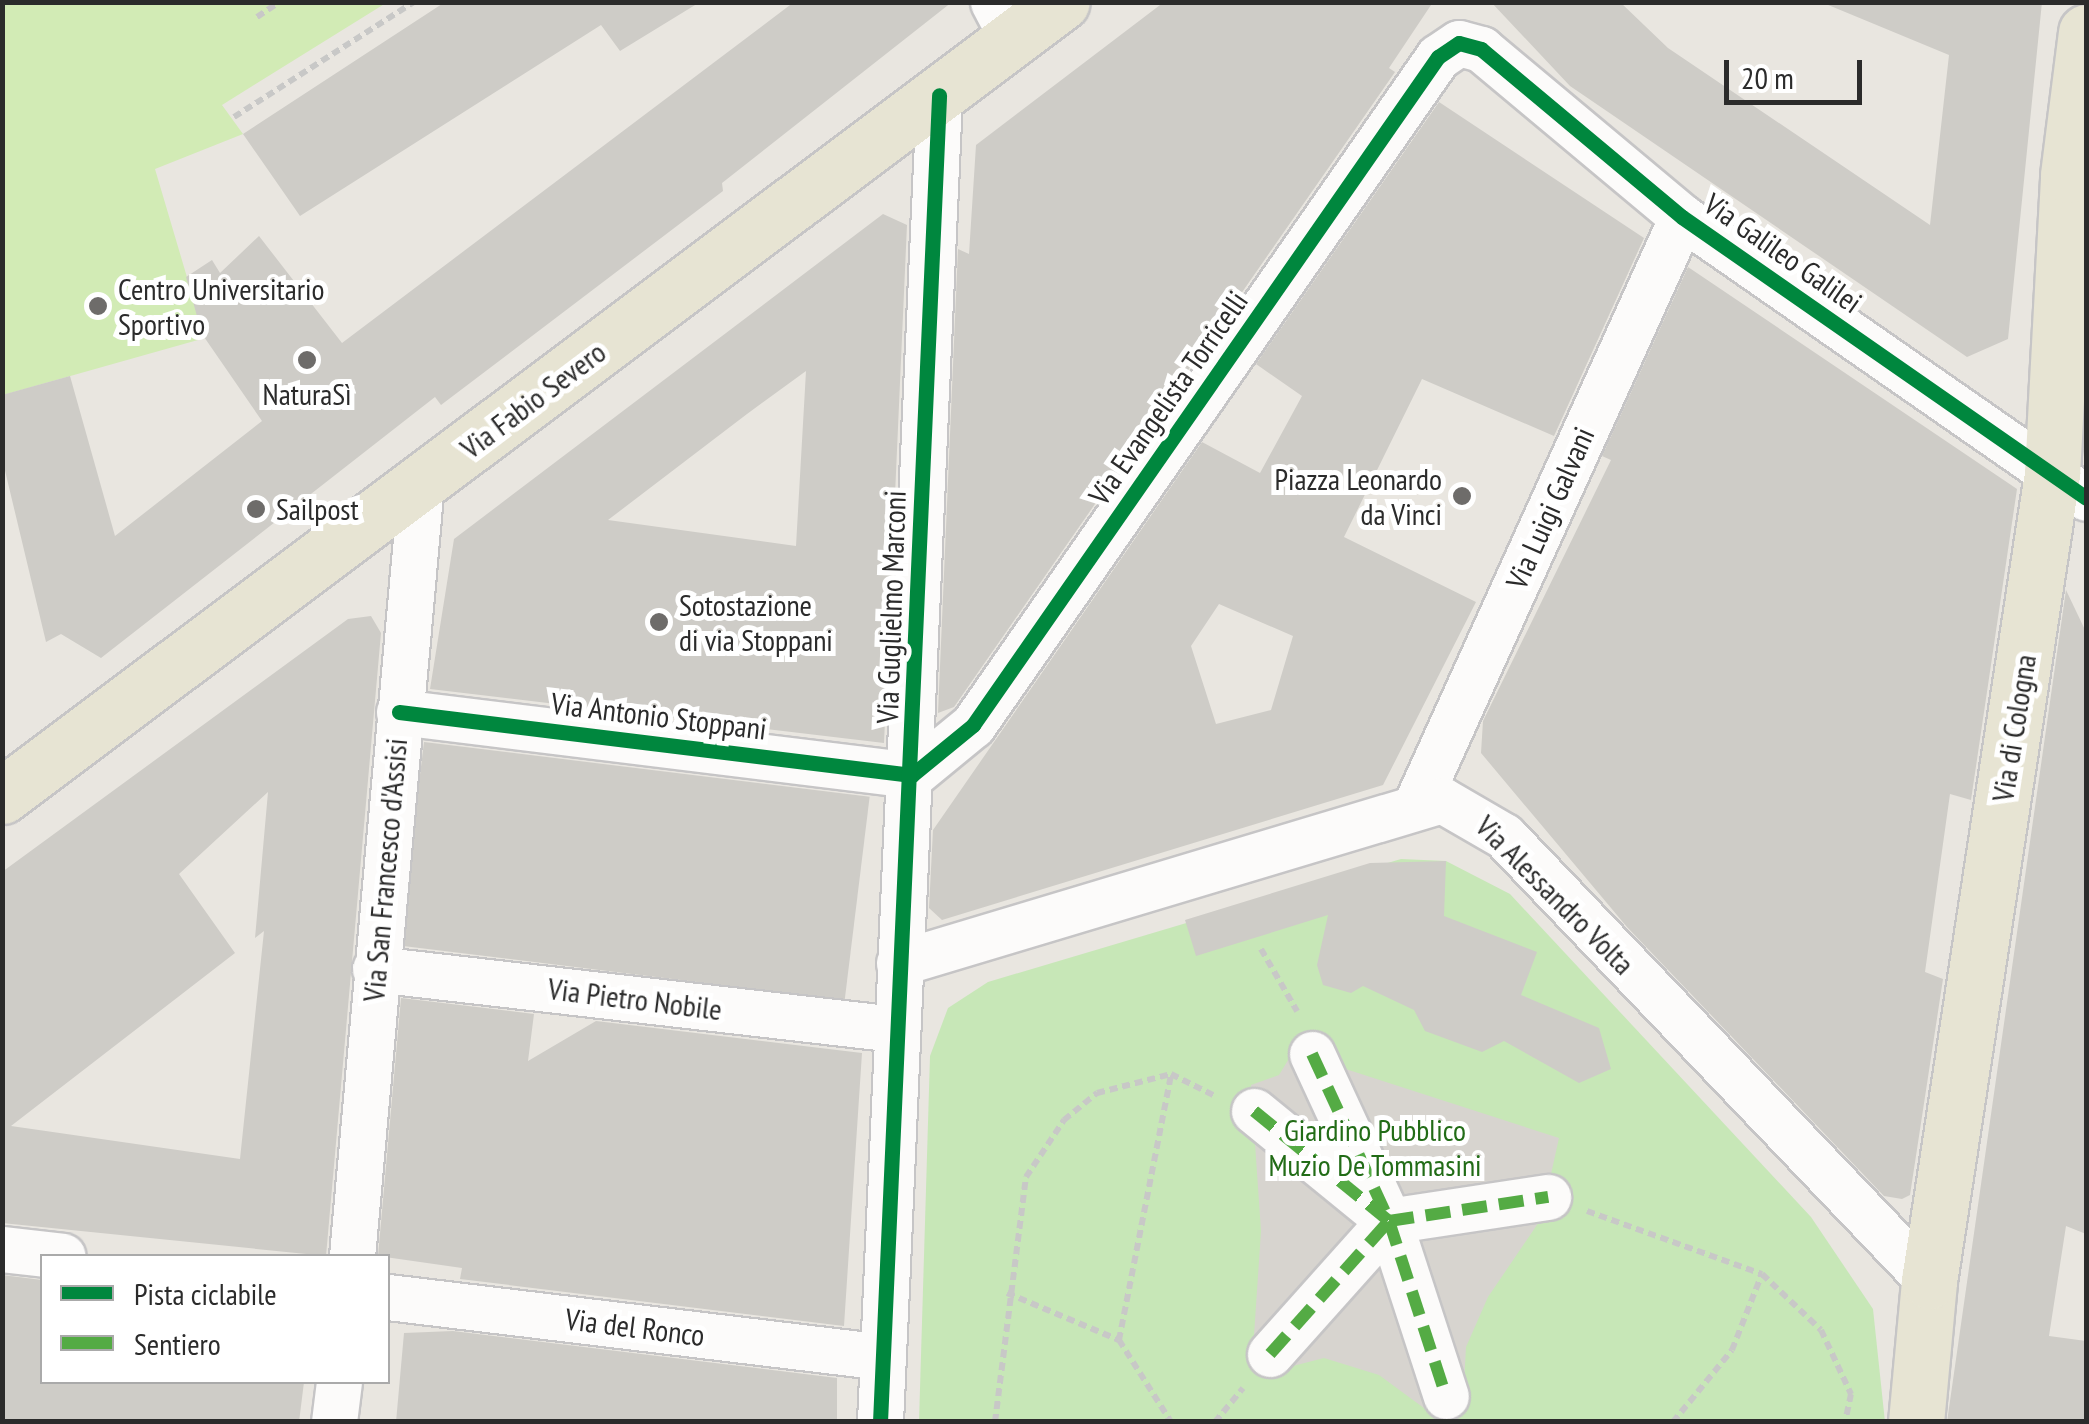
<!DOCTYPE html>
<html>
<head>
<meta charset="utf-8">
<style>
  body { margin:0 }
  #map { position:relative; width:2089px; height:1424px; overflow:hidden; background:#e9e6e0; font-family:"PT Sans Narrow",sans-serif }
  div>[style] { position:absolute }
  .green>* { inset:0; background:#c7e7b7 }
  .pitch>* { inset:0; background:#d2ebb5 }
  .plaza>* { inset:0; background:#d7d4cf }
  .building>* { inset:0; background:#ceccc7; transform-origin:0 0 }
  .path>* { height:6px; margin-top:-3px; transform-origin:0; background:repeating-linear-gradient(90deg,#c8c8c7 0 8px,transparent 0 13px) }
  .roads { filter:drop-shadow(2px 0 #c6c5c6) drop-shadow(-2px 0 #c6c5c6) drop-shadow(0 2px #c6c5c6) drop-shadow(0 -2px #c6c5c6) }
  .minor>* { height:45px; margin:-22.5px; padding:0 22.5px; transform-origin:22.5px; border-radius:22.5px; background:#fcfbfa }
  .major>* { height:55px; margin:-27.5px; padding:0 27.5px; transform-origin:27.5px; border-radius:27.5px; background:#e7e4d3 }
  .quiet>* { height:12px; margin-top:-6px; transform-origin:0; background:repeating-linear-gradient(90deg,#54ab44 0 25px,transparent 0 37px) }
  .cycleway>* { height:15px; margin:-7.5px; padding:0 7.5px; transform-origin:7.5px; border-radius:7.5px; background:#00873e }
  .dots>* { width:28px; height:28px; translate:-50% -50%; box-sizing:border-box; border:5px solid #fff; border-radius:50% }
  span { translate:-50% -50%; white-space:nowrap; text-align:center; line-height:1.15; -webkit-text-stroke:10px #fff; paint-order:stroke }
  .street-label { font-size:30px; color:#2b2b2b }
  .poi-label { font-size:30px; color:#2b2b2b }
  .left { translate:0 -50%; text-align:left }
  .right { translate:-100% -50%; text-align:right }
  .park-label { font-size:30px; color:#226c17 }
  .frame { position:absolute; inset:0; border:5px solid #2b2b2b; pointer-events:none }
  .legend { position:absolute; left:40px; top:1254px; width:350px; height:130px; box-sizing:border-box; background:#fff; border:2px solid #aaa; margin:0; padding:12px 18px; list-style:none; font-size:30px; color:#2b2b2b }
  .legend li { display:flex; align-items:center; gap:20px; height:50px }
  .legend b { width:50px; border:2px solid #aaa }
  .scale { position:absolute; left:1724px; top:60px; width:138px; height:45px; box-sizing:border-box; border:5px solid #2b2b2b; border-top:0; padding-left:12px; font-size:30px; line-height:35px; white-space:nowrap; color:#2b2b2b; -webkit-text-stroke:8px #fff; paint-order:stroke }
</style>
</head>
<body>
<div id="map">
  <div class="green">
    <i style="clip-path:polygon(1401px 859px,1446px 861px,1510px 894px,1811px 1217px,1873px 1309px,1885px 1422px,919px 1422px,930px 1056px,948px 1008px,988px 982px)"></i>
  </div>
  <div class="pitch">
    <i style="clip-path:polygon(3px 3px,386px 3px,222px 105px,243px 134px,155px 169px,205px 338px,3px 395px)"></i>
  </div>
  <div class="plaza">
    <i style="clip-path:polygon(1293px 1052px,1559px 1138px,1541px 1219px,1488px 1297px,1466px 1347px,1464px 1384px,1428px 1411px,1379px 1375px,1324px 1358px,1285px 1368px,1254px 1335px,1261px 1231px,1251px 1085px,1279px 1075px)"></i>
  </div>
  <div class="building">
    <i style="clip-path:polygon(445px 2px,700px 2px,620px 51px,601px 25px,300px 216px,243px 134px)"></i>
    <i style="clip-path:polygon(794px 2px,952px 2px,722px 183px,723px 191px,441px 405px,435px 397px,101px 658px,61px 634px,46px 642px,2px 458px,2px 395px,70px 376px,115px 536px,262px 421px,202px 334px,186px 277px,212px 260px,220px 273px,259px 236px,342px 343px)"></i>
    <i style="clip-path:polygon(1164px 2px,1433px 2px,1389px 68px,1395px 72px,954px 707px,938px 713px,958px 249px,969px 254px,976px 145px)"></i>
    <i style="clip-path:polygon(1491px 2px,1620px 2px,1668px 48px,1930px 225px,1949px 55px,1821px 2px,2042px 2px,2008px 339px,1967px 357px,1570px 86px)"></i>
    <i style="clip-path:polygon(evenodd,1439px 102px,1644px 238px,1554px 436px,1422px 379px,1344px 537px,1476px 602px,1383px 785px,942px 920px,929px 908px,933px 830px,1202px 442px,1260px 473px,1302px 396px,1256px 364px,1439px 102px,1219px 604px,1293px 636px,1271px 710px,1216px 724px,1191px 646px,1219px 604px)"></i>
    <i style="clip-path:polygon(evenodd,883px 214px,907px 225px,884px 743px,430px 689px,454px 539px,883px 214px,806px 371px,796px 546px,608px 520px,747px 414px,806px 371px)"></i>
    <i style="clip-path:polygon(1688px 267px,2017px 489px,1971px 800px,1950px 794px,1925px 972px,1943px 979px,1910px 1195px,1902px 1199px,1884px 1196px,1627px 927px,1481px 753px,1483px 721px,1611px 460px,1602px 456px)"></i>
    <i style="clip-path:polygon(2066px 590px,2086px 632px,2086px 1234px,2066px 1226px,2049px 1336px,2086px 1341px,2086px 1422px,1947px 1422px)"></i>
    <i style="clip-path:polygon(evenodd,371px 616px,381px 633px,326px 1256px,2px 1223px,2px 872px,348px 619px,371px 616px,268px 792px,255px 938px,264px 931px,240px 1159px,11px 1126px,235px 953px,179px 874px,268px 792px)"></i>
    <i style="left:424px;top:742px;width:449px;height:205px;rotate:7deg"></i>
    <i style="clip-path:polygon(1446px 861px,1444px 916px,1537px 952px,1521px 995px,1599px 1028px,1611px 1069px,1579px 1083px,1504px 1041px,1482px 1052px,1425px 1031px,1414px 1010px,1363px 986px,1351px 993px,1323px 985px,1317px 965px,1328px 915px,1196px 956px,1185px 920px,1370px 863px)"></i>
    <i style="clip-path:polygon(401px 998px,534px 1014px,528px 1061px,596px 1021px,862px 1053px,844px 1326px,460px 1279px,462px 1268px,378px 1256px)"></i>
    <i style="clip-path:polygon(2px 1275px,42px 1280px,42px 1382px,304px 1382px,299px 1422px,2px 1422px)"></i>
    <i style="clip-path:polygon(453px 1331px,837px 1378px,837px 1422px,396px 1422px,404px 1333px)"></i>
  </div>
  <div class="path">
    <i style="left:257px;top:17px;width:27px;rotate:-34deg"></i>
    <i style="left:234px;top:117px;width:214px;rotate:-32.6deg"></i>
    <i style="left:1261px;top:949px;width:72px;rotate:59.9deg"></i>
    <i style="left:1587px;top:1211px;width:186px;rotate:19.8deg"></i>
    <i style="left:1762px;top:1274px;width:81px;rotate:43.5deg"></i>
    <i style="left:1821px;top:1330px;width:71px;rotate:64.9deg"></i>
    <i style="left:1851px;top:1394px;width:29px;rotate:102deg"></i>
    <i style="left:1007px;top:1293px;width:121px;rotate:22.8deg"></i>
    <i style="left:1119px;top:1340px;width:97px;rotate:57.6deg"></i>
    <i style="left:1119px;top:1340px;width:271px;rotate:-78.9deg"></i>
    <i style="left:995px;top:1422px;width:247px;rotate:-82.8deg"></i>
    <i style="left:1026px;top:1177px;width:69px;rotate:-56.3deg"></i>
    <i style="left:1064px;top:1120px;width:43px;rotate:-39.3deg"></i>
    <i style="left:1097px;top:1093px;width:76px;rotate:-14.4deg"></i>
    <i style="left:1171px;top:1074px;width:49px;rotate:26.6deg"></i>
    <i style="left:1215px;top:1422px;width:44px;rotate:-50.5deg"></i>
    <i style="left:1673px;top:1422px;width:93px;rotate:-50.7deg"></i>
    <i style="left:1732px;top:1350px;width:82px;rotate:-68.5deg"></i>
  </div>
  <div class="roads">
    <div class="minor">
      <i style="left:993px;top:2px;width:43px;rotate:62.2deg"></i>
      <i style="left:399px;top:712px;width:517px;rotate:7deg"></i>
      <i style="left:912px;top:775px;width:79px;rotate:-39.3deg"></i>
      <i style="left:973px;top:725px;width:814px;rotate:-55.16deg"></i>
      <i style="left:1438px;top:57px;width:25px;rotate:-34deg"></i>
      <i style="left:1459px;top:43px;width:23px;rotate:15deg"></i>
      <i style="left:1481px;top:49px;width:262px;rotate:39.9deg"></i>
      <i style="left:1682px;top:217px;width:492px;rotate:34.8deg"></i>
      <i style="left:1418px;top:800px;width:640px;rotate:-65.64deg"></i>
      <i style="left:899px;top:963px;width:567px;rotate:-16.71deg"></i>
      <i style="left:1442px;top:800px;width:72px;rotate:30.1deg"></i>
      <i style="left:1504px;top:836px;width:615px;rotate:46.32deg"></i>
      <i style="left:375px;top:969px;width:523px;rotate:6.58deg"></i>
      <i style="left:1312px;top:1054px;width:184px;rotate:65.2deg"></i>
      <i style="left:1389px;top:1221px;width:184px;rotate:72deg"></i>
      <i style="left:1254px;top:1111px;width:174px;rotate:39.2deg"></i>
      <i style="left:1389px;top:1221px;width:161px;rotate:-8.6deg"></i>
      <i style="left:2px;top:1249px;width:61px;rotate:6.5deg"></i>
      <i style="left:352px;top:1256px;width:776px;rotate:-84.9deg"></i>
      <i style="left:388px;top:1297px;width:498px;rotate:6.9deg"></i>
      <i style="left:1270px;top:1354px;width:178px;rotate:-48.2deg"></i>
      <i style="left:334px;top:1422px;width:40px;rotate:-82.9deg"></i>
      <i style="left:880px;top:1422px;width:1328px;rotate:-87.45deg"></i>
    </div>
    <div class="major">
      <i style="left:2px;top:796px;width:1324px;rotate:-36.84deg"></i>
      <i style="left:1916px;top:1422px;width:142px;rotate:-84.7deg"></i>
      <i style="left:1929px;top:1281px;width:816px;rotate:-81.33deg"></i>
      <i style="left:2052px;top:474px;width:299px;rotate:-86.9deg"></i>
      <i style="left:2068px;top:175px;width:144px;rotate:-82.8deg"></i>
    </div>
  </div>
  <div class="quiet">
    <i style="left:1312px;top:1054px;width:184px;rotate:65.2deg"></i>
    <i style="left:1389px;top:1221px;width:184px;rotate:72deg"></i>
    <i style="left:1254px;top:1111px;width:174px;rotate:39.2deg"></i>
    <i style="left:1389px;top:1221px;width:161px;rotate:-8.6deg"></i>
    <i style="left:1270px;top:1354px;width:178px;rotate:-48.2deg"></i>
  </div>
  <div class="cycleway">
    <i style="left:399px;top:712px;width:517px;rotate:7deg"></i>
    <i style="left:912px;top:775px;width:79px;rotate:-39.3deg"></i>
    <i style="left:973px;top:725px;width:814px;rotate:-55.16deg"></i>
    <i style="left:1438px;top:57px;width:25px;rotate:-34deg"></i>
    <i style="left:1459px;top:43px;width:23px;rotate:15deg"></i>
    <i style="left:1481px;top:49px;width:262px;rotate:39.9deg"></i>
    <i style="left:1682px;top:217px;width:492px;rotate:34.8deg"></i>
    <i style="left:880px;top:1422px;width:1328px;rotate:-87.45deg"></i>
  </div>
  <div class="dots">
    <i style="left:98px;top:306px;background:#6e6c6a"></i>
    <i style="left:307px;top:360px;background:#6e6c6a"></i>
    <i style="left:1462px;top:496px;background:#6e6c6a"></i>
    <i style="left:256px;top:509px;background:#6e6c6a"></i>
    <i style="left:659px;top:622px;background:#6e6c6a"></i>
  </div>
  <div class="street-label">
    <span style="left:1783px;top:253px;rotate:35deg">Via Galileo Galilei</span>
    <span style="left:1168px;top:398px;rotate:-55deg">Via Evangelista Torricelli</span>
    <span style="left:533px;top:400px;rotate:-37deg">Via Fabio Severo</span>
    <span style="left:1550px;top:508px;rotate:-66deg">Via Luigi Galvani</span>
    <span style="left:891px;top:607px;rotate:-88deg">Via Guglielmo Marconi</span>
    <span style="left:659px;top:716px;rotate:7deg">Via Antonio Stoppani</span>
    <span style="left:2014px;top:728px;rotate:-81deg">Via di Cologna</span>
    <span style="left:385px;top:870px;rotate:-85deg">Via San Francesco d'Assisi</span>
    <span style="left:1555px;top:895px;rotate:45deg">Via Alessandro Volta</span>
    <span style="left:635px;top:999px;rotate:7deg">Via Pietro Nobile</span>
    <span style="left:635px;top:1327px;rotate:7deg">Via del Ronco</span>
  </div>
  <div class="poi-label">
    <span class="left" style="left:118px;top:306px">Centro Universitario<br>Sportivo</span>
    <span style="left:307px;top:394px">NaturaSì</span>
    <span class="right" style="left:1442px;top:496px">Piazza Leonardo<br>da Vinci</span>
    <span class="left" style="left:276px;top:509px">Sailpost</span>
    <span class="left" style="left:679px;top:622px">Sotostazione<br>di via Stoppani</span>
  </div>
  <div class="park-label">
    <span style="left:1375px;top:1147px">Giardino Pubblico<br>Muzio De Tommasini</span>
  </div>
  <div class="frame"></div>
  <ul class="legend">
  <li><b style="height:12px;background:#00873e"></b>Pista ciclabile</li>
  <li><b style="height:12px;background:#54ab44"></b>Sentiero</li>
  </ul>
  <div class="scale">20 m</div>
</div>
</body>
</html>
